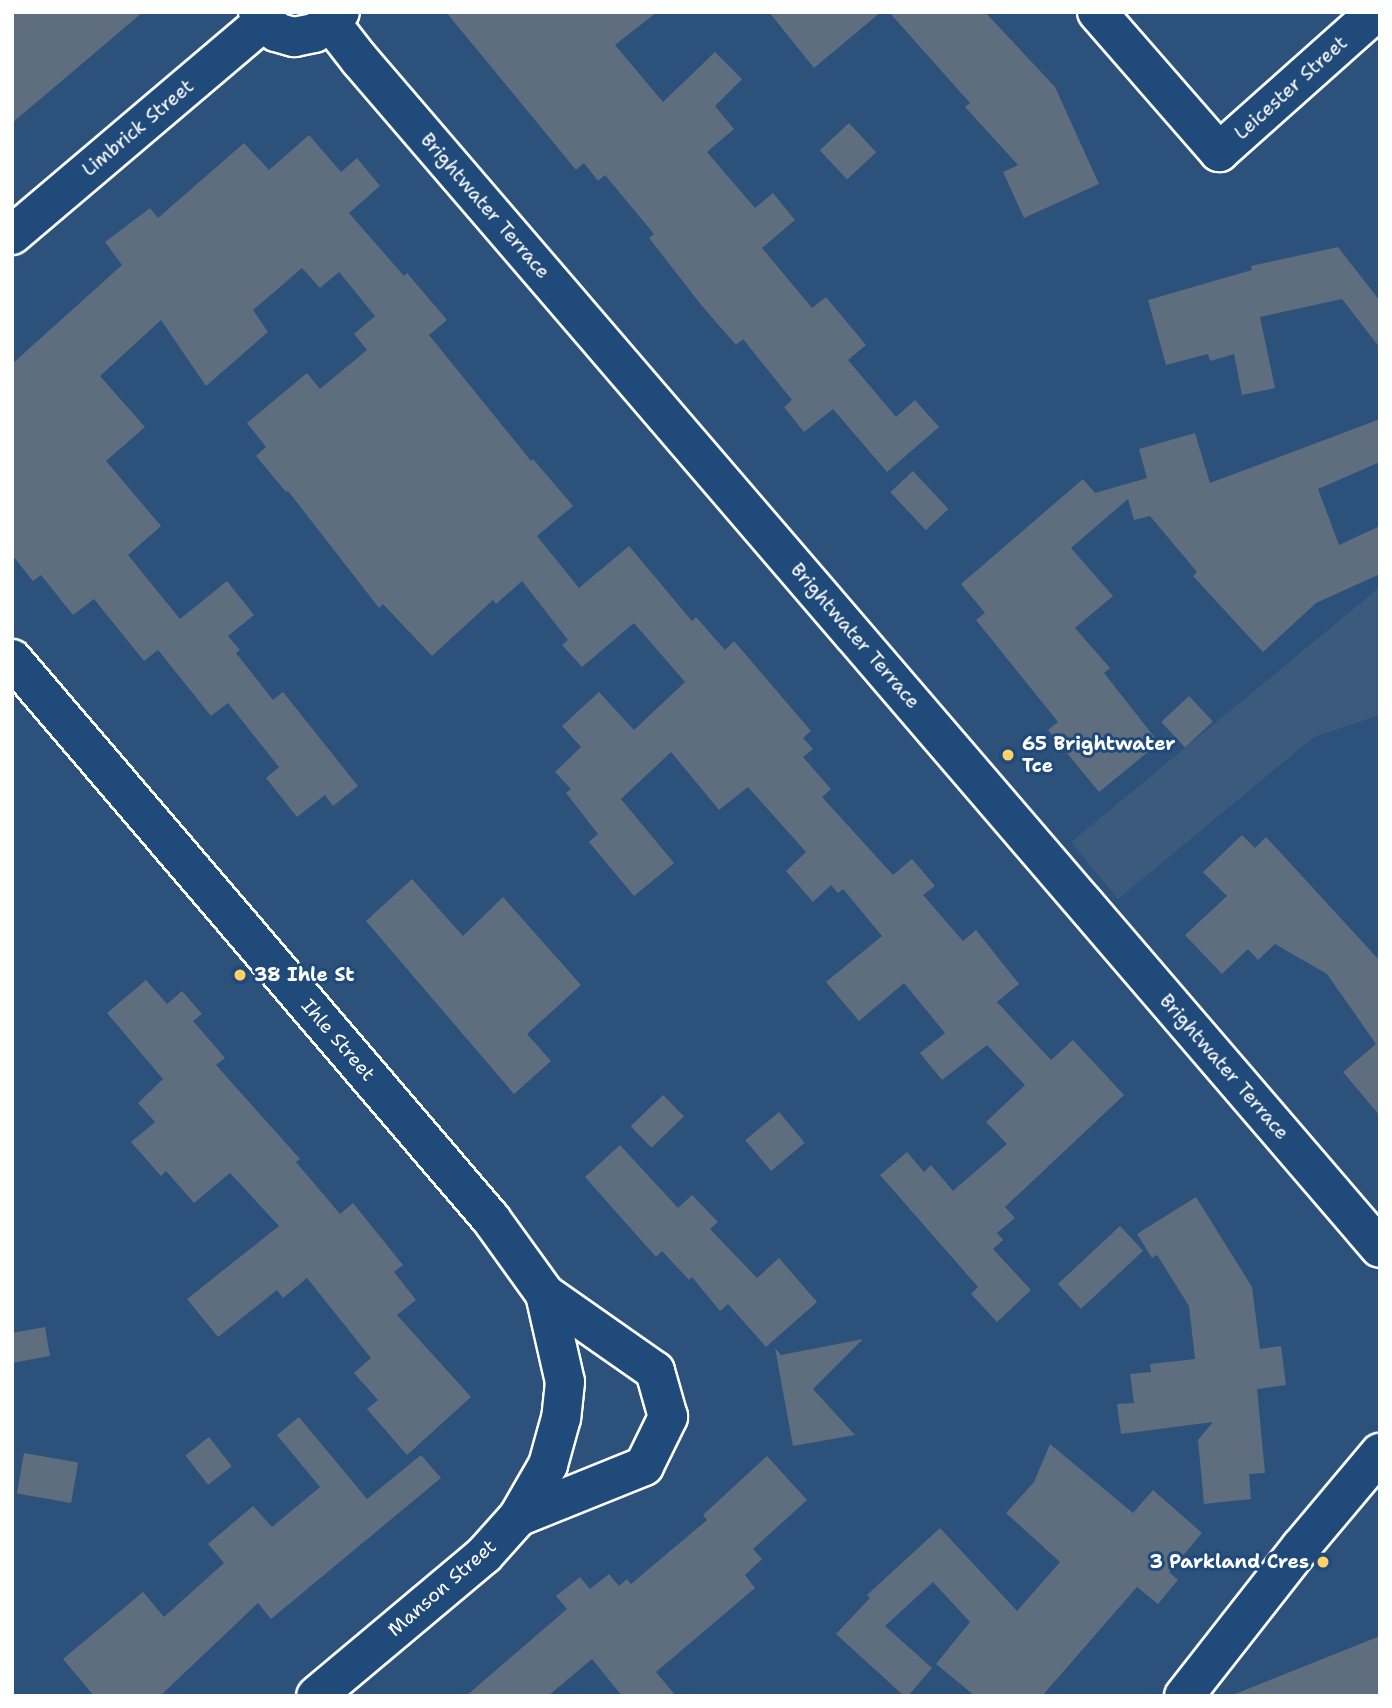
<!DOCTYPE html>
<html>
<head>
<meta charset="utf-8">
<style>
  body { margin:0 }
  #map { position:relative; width:1392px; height:1708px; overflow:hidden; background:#2c517b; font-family:"Shantell Sans",sans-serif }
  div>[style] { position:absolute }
  .built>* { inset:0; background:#3b5a7c }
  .building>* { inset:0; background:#5e6e7e; transform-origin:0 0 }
  .roads { filter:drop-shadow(2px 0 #fff) drop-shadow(-2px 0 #fff) drop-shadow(0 2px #fff) drop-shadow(0 -2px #fff) }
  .minor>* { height:38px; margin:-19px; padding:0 19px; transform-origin:19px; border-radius:19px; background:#1f4a7a }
  .dots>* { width:19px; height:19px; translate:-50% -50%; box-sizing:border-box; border:4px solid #1f4a7a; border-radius:50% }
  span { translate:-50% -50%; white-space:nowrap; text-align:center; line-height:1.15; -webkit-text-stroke:6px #1f4a7a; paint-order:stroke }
  .street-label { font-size:19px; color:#fff }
  .poi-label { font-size:19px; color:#fff; font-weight:700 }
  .left { translate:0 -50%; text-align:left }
  .right { translate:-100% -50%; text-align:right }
  .frame { position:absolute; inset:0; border:14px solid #fff; pointer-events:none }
</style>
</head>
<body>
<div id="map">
  <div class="built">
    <i style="clip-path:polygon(1380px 587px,1380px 715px,1314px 737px,1118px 899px,1071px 842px)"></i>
  </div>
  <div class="building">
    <i style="clip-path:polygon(12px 12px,143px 12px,12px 123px)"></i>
    <i style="clip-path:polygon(446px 12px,657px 12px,615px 45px,663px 102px,715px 52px,742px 79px,715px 106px,734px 129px,707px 152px,755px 208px,773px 193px,795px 220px,762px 248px,812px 308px,826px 297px,866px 345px,848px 360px,896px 417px,915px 400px,939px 427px,887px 472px,833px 409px,804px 432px,784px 407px,792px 400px,743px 339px,736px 345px,702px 306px,649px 238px,654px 234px,605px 175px,598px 181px,584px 163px,576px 170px)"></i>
    <i style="clip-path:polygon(769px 12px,881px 12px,814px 68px)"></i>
    <i style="clip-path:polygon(889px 12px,985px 12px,1055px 87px,1099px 184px,1024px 218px,1003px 172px,1018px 165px,965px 107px,970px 103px)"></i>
    <i style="left:849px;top:123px;width:40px;height:40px;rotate:47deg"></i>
    <i style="clip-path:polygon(309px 135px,341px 172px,357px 158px,380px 186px,349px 213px,404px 276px,407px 273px,447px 320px,429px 335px,531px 461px,533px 459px,573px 506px,537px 536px,579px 588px,629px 546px,692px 621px,696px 617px,725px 650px,734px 641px,811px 731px,803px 738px,813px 749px,803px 757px,831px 789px,822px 797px,893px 875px,912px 859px,935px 886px,923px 895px,963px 941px,976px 930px,1019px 984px,997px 1002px,1051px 1060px,1073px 1040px,1124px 1095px,1005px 1207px,1015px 1218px,997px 1233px,1003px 1240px,993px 1249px,1031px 1290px,997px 1322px,971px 1294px,978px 1287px,880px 1175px,907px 1152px,924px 1172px,931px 1165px,953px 1191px,1007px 1144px,986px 1122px,1025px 1085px,987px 1045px,942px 1080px,920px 1053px,945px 1033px,904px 983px,859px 1021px,826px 982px,882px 936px,843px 889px,838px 893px,831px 885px,813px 902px,786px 871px,806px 852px,748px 787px,719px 810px,671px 752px,621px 799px,674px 863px,634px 896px,589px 842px,598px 834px,566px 793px,571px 789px,555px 772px,581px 747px,562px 726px,599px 692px,634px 730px,685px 682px,634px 623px,582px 667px,562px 645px,568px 640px,522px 581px,496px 604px,493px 600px,432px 656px,383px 604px,379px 608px,288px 491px,286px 492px,256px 456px,266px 447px,247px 423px,307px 373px,320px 389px,367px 350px,354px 334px,375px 316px,339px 272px,320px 288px,302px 268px,253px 310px,268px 332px,206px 386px,161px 320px,100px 376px,145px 427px,106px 461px,161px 526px,128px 555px,180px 619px,227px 581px,254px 615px,228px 636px,240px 650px,236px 653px,273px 700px,283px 692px,358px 786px,333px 806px,325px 795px,297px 817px,266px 778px,279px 767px,228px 703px,211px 716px,158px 650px,144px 661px,94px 599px,73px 615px,41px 575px,33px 581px,12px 555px,12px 364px,122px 265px,105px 242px,150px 208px,158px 218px,244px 143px,269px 170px)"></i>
    <i style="clip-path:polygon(1338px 247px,1380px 301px,1380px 348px,1342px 299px,1260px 317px,1275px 388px,1242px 395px,1234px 354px,1210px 361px,1208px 354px,1166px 365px,1148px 300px,1252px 270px,1251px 266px)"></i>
    <i style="clip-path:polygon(1380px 419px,1380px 462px,1318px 489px,1339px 545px,1380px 526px,1380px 574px,1316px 603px,1263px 652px,1193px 576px,1197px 572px,1150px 516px,1134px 520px,1128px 499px,1071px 548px,1113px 596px,1075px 628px,1110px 668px,1104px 673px,1159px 743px,1099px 792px,1048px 730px,1058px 722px,976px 620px,985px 613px,961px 584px,1083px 479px,1095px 493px,1147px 478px,1139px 449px,1195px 433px,1210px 483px)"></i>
    <i style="left:913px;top:471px;width:52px;height:31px;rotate:47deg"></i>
    <i style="left:1189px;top:696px;width:35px;height:38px;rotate:47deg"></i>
    <i style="clip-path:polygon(1242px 835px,1255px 848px,1266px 837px,1380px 961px,1380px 1116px,1343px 1072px,1376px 1044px,1327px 974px,1275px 944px,1258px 960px,1248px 949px,1222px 974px,1185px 935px,1227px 896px,1203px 872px)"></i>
    <i style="clip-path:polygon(412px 879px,463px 936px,503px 897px,581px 985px,527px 1034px,551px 1061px,514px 1094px,366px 921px)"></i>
    <i style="clip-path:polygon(146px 980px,167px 1004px,182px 991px,202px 1014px,193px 1021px,225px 1058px,216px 1065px,300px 1159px,296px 1162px,340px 1214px,353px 1203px,403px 1265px,394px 1272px,416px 1300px,397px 1315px,471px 1397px,407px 1455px,367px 1409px,378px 1400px,354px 1373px,371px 1358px,307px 1278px,283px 1298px,277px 1290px,218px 1337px,187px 1299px,279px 1226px,230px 1173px,194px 1203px,166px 1171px,161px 1176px,131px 1142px,155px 1122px,138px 1103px,163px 1079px,107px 1013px)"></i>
    <i style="left:663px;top:1095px;width:30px;height:45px;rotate:46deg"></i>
    <i style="left:779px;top:1112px;width:40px;height:44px;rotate:50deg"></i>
    <i style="clip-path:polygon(620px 1145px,678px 1208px,692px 1195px,718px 1222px,710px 1229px,757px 1278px,779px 1258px,817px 1302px,766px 1347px,728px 1304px,720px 1311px,692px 1277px,689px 1280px,662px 1251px,656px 1257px,585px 1177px)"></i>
    <i style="clip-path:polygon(1196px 1197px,1252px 1287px,1260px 1349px,1281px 1346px,1286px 1385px,1257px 1389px,1265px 1473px,1249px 1474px,1251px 1499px,1204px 1504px,1198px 1440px,1213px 1422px,1121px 1434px,1117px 1404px,1134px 1403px,1130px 1374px,1151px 1372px,1150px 1364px,1195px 1359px,1189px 1306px,1157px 1255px,1152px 1258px,1137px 1234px)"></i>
    <i style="left:1120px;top:1226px;width:34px;height:85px;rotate:47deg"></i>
    <i style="clip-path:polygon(45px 1327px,50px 1356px,12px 1363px,12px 1333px)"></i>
    <i style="clip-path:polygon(863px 1339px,813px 1389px,855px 1435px,793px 1446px,775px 1348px,781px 1355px)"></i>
    <i style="clip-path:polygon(299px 1417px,367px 1499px,421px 1455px,441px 1478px,271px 1619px,258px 1603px,160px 1696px,94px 1696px,63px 1659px,143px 1592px,164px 1617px,224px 1563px,208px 1544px,253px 1506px,272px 1527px,320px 1487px,277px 1435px)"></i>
    <i style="left:209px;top:1437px;width:37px;height:30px;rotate:52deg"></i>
    <i style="clip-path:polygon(1050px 1444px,1133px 1513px,1153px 1490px,1202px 1533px,1169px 1572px,1178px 1580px,1158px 1604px,1137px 1587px,1042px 1696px,975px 1696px,936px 1664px,970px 1622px,933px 1582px,885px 1626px,932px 1668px,908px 1696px,904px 1696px,836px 1634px,870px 1598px,867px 1595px,940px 1528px,1017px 1611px,1060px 1562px,1006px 1513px,1034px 1482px)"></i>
    <i style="left:24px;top:1453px;width:55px;height:41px;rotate:10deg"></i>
    <i style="clip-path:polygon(767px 1456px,807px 1500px,753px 1549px,762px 1559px,745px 1575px,755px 1588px,656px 1672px,676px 1696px,622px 1696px,592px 1659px,548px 1696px,466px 1696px,567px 1609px,556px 1596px,580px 1577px,590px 1589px,609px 1574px,619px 1586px,627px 1579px,631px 1584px,707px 1520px,703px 1515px)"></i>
    <i style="clip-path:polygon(1380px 1636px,1380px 1696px,1236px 1696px,1235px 1694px)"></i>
  </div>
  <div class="roads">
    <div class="minor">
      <i style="left:258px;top:12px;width:27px;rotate:48deg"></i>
      <i style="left:276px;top:32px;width:19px;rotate:16deg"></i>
      <i style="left:294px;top:37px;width:20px;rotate:-11deg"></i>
      <i style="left:314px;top:33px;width:20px;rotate:-30deg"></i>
      <i style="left:331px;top:23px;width:14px;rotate:-51deg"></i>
      <i style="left:1097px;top:12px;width:186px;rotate:48.9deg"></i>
      <i style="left:1219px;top:152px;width:210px;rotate:-41.7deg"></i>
      <i style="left:331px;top:23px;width:46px;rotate:52.1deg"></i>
      <i style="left:359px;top:59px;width:1567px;rotate:49.35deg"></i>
      <i style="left:12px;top:235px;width:331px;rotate:-40.3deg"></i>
      <i style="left:12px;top:659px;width:737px;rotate:49.46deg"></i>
      <i style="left:491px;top:1219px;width:92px;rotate:54.2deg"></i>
      <i style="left:545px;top:1294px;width:90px;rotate:77.2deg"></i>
      <i style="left:565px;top:1382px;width:36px;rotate:96deg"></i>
      <i style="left:561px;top:1418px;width:49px;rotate:105.5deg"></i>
      <i style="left:548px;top:1465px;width:60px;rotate:120deg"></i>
      <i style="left:518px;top:1517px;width:51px;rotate:131.8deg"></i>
      <i style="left:484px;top:1555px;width:219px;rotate:140deg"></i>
      <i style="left:518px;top:1517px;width:136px;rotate:-22deg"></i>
      <i style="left:644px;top:1466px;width:55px;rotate:-63.9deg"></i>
      <i style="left:668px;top:1417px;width:48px;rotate:-105.8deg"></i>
      <i style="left:655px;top:1371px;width:134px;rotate:-145deg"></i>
      <i style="left:1184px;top:1696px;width:189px;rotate:-51.9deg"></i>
      <i style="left:1301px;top:1547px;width:123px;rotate:-50deg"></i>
    </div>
  </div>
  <div class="dots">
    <i style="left:1008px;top:755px;background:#ffd166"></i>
    <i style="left:240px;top:975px;background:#ffd166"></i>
    <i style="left:1323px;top:1562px;background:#ffd166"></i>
  </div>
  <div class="street-label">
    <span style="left:1291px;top:88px;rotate:-42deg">Leicester Street</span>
    <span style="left:138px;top:128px;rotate:-40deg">Limbrick Street</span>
    <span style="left:485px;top:206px;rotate:49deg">Brightwater Terrace</span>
    <span style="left:855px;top:636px;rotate:49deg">Brightwater Terrace</span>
    <span style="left:338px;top:1040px;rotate:49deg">Ihle Street</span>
    <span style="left:1224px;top:1067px;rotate:49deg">Brightwater Terrace</span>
    <span style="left:442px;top:1588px;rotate:-41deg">Manson Street</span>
  </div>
  <div class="poi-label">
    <span class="left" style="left:1022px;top:755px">65 Brightwater<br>Tce</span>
    <span class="left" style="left:254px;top:975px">38 Ihle St</span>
    <span class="right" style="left:1309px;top:1562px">3 Parkland Cres</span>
  </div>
  <div class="frame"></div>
</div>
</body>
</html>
